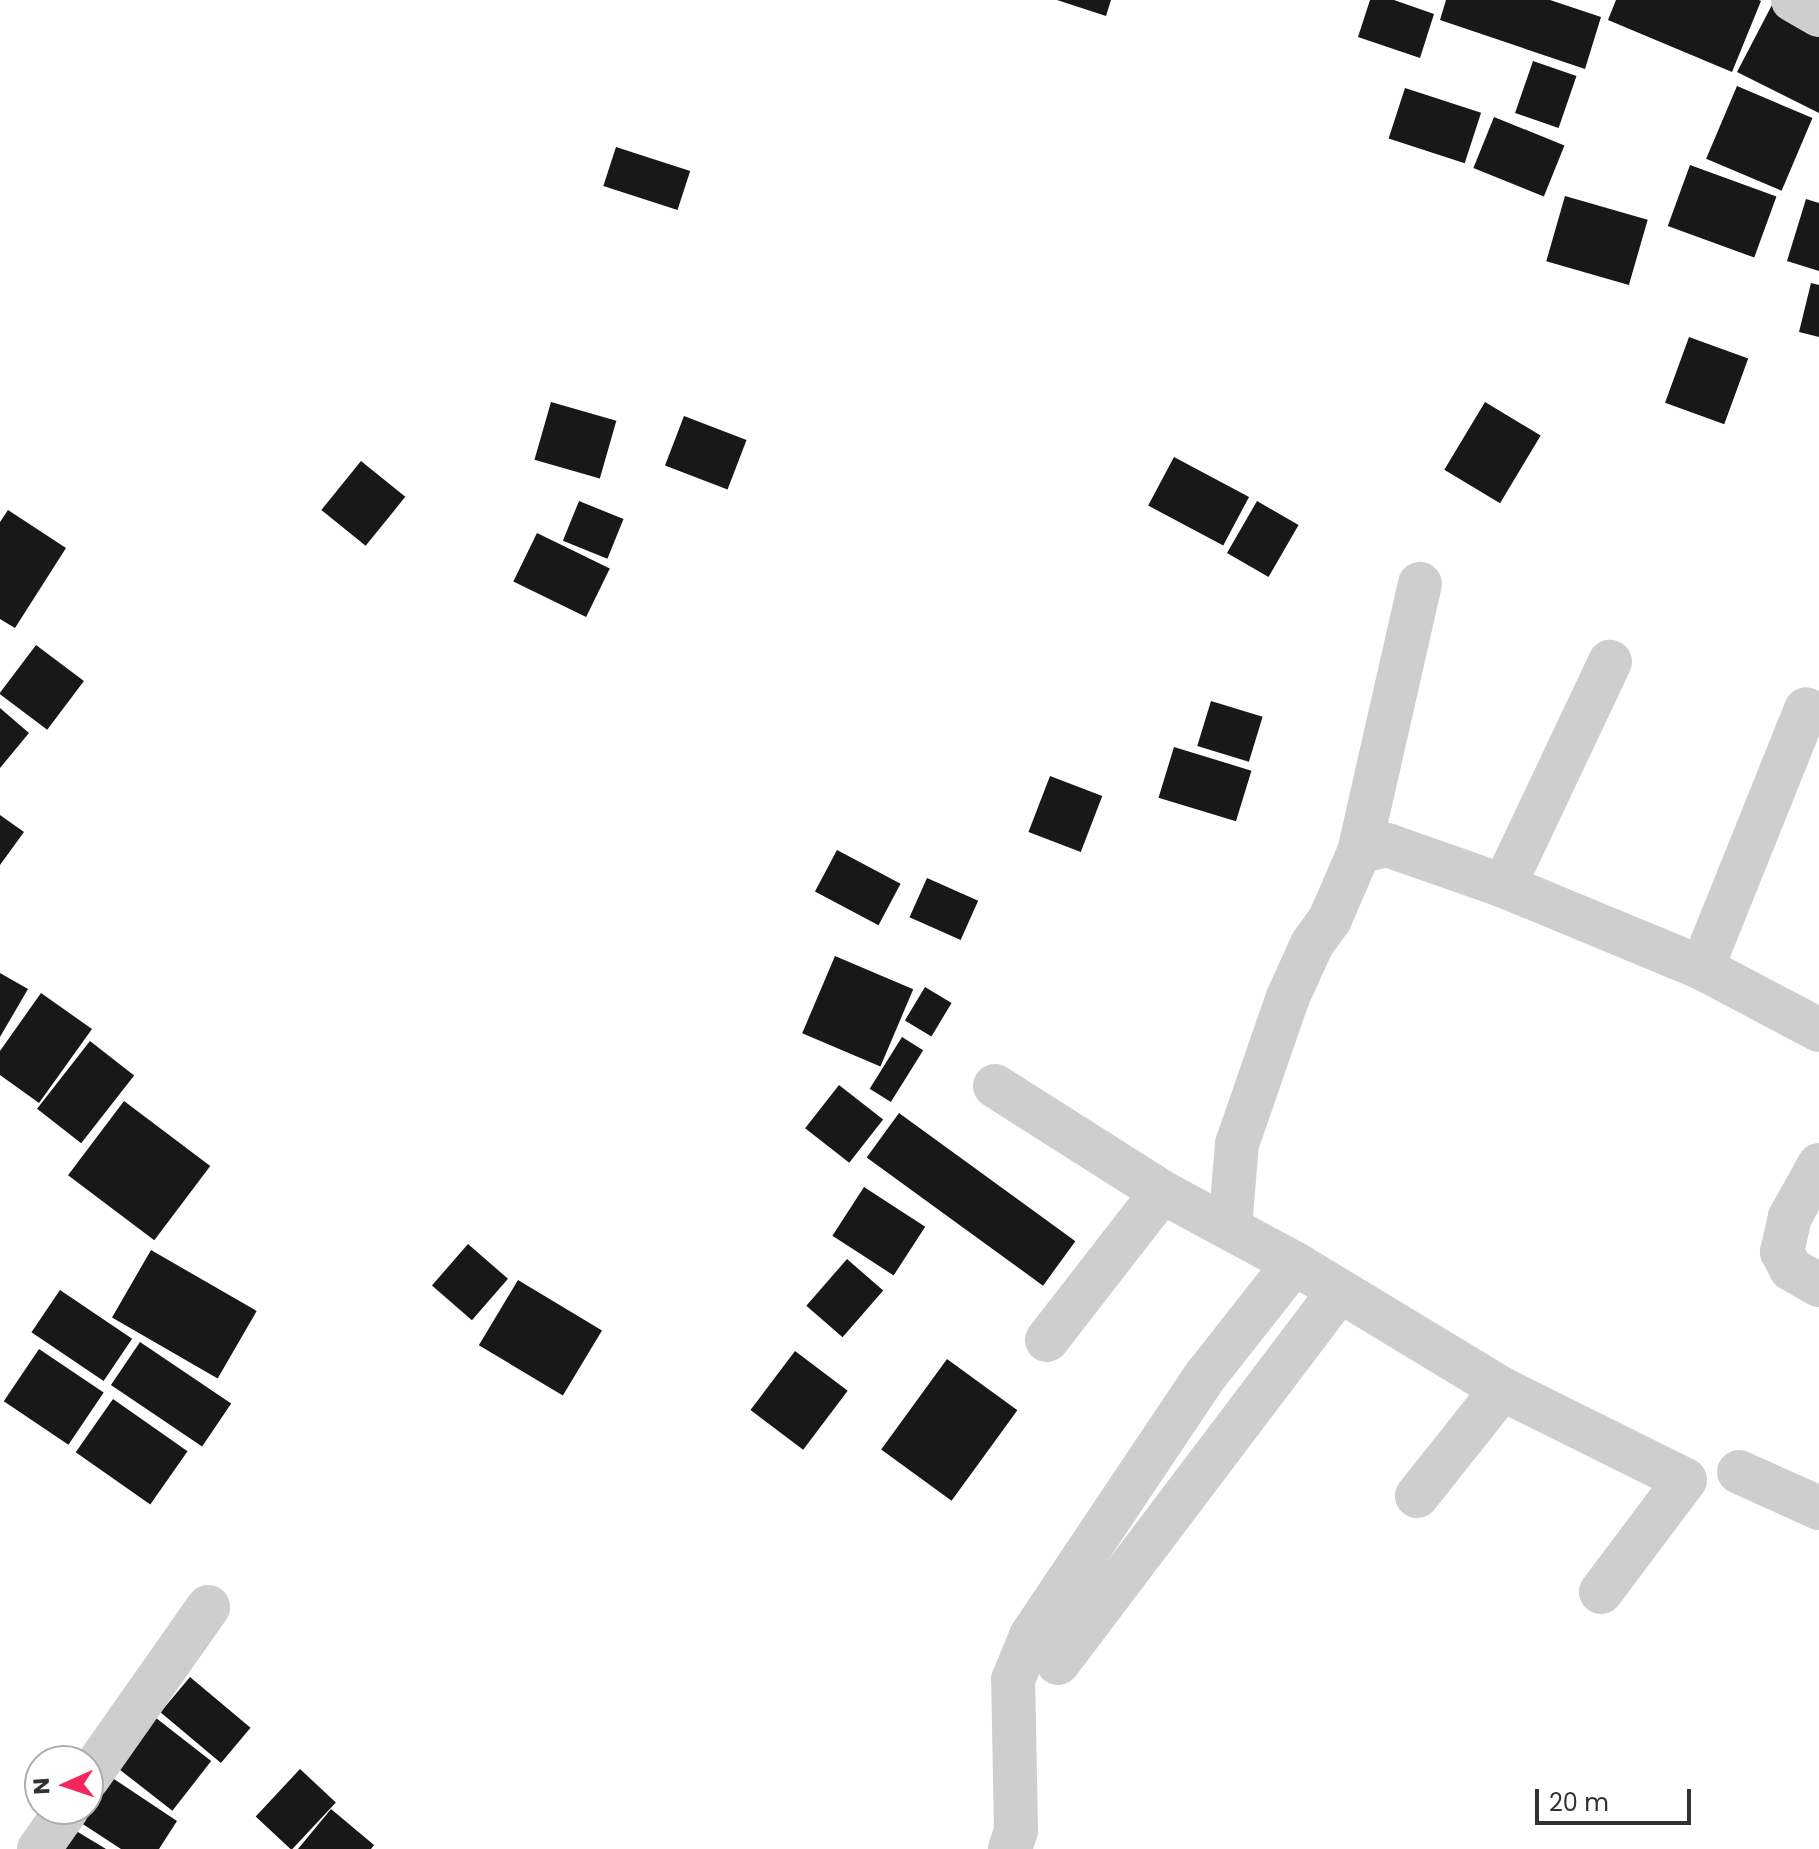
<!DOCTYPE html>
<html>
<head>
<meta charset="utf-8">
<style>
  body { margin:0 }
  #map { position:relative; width:1819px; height:1849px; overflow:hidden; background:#fff; font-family:Poppins,sans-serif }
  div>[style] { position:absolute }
  .building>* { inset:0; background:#181818; transform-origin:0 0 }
  .minor>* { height:44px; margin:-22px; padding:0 22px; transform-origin:22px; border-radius:22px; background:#cecece }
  span { translate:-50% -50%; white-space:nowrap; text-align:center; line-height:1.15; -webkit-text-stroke:8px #fff; paint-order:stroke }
  .north { position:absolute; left:24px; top:1745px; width:80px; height:80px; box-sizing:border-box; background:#fff; border:2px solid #adadad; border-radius:50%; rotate:267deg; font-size:22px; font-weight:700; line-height:32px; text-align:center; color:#313131 }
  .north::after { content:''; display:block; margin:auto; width:28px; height:36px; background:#f32759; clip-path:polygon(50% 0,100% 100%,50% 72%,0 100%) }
  .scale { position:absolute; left:1535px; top:1789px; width:156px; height:36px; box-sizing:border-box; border:4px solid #313131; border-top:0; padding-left:10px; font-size:24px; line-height:28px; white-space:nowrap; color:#313131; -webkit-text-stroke:6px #fff; paint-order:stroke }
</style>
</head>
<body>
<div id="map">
  <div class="building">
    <i style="clip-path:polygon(1057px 0,1111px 0,1106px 16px)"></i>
    <i style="clip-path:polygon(1370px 0,1394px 0,1434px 14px,1420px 58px,1358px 37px)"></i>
    <i style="clip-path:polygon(1446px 0,1550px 0,1601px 17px,1585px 69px,1440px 20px)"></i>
    <i style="clip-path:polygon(1616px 0,1759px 0,1761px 1px,1732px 72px,1608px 20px)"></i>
    <i style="clip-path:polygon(1773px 3px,1819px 27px,1819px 113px,1737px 72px)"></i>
    <i style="left:1533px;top:61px;width:46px;height:55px;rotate:19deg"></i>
    <i style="left:1737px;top:86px;width:82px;height:79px;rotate:23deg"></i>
    <i style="left:1405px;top:88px;width:80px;height:53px;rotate:18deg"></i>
    <i style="left:1494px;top:117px;width:76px;height:55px;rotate:22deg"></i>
    <i style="left:616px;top:147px;width:78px;height:41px;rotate:18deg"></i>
    <i style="left:1690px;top:165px;width:92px;height:65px;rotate:20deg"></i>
    <i style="left:1565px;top:196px;width:86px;height:68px;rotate:16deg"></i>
    <i style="clip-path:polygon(1806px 199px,1819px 203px,1819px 271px,1787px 261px)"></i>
    <i style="clip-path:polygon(1811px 283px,1819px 285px,1819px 337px,1799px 332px)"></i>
    <i style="left:1689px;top:337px;width:63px;height:70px;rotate:20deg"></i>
    <i style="left:551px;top:402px;width:68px;height:60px;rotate:16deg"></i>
    <i style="left:1485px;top:402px;width:65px;height:79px;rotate:31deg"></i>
    <i style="left:684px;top:416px;width:67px;height:53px;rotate:21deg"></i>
    <i style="left:1174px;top:457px;width:85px;height:55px;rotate:28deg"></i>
    <i style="left:361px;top:461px;width:57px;height:63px;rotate:39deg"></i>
    <i style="left:579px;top:501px;width:48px;height:43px;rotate:22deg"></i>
    <i style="left:1257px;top:501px;width:48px;height:60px;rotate:30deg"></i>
    <i style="clip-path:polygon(8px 510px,66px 548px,15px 628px,0 619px,0 522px)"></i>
    <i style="left:537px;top:533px;width:81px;height:54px;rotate:26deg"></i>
    <i style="left:36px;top:645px;width:60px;height:61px;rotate:37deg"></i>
    <i style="left:1211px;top:701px;width:54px;height:47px;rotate:17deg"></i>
    <i style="clip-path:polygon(0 708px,29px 733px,0 768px)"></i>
    <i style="left:1174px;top:747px;width:81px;height:53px;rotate:17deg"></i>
    <i style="left:1050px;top:776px;width:56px;height:60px;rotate:21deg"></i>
    <i style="clip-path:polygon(0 815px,24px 832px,0 865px)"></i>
    <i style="left:837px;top:850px;width:72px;height:47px;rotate:28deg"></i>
    <i style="left:927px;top:878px;width:56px;height:43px;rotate:24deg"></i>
    <i style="left:835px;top:956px;width:85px;height:84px;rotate:23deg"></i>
    <i style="clip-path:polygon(0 973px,28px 989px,0 1037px)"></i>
    <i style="left:925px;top:987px;width:31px;height:39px;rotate:31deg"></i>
    <i style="clip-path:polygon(41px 993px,92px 1029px,39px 1103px,0 1075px,0 1051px)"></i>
    <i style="left:902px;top:1037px;width:25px;height:61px;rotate:32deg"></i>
    <i style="left:90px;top:1041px;width:56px;height:86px;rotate:38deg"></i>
    <i style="left:839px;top:1085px;width:56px;height:55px;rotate:38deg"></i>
    <i style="left:124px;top:1101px;width:108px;height:93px;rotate:37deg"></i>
    <i style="left:899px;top:1113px;width:218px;height:55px;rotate:36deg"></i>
    <i style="left:864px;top:1187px;width:73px;height:58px;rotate:33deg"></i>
    <i style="left:468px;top:1244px;width:53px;height:55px;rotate:41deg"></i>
    <i style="left:151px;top:1250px;width:122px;height:78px;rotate:30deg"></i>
    <i style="left:847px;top:1259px;width:48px;height:62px;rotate:41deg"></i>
    <i style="left:518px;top:1280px;width:98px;height:76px;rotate:31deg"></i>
    <i style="left:60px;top:1290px;width:87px;height:51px;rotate:34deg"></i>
    <i style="left:140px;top:1342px;width:110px;height:52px;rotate:34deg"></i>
    <i style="left:39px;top:1349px;width:78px;height:63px;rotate:34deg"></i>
    <i style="left:795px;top:1351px;width:66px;height:74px;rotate:37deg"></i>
    <i style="left:947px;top:1359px;width:87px;height:112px;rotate:36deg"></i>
    <i style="left:113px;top:1399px;width:91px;height:65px;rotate:35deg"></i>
    <i style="left:190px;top:1677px;width:79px;height:46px;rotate:40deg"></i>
    <i style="left:156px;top:1718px;width:70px;height:63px;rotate:38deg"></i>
    <i style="left:300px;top:1769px;width:49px;height:65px;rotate:43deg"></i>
    <i style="clip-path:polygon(105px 1773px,177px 1821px,159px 1849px,121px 1849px,75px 1819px,88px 1809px,88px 1798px)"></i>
    <i style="clip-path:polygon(331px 1809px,374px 1845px,371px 1849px,298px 1849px)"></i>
    <i style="clip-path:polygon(63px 1823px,106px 1849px,47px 1849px)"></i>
  </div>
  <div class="minor">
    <i style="left:1793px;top:0;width:30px;rotate:30deg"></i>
    <i style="left:1359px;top:852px;width:275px;rotate:-77.2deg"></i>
    <i style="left:1504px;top:886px;width:248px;rotate:-64.7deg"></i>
    <i style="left:1702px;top:968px;width:279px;rotate:-68.1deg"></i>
    <i style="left:995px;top:1086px;width:198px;rotate:32.4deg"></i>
    <i style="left:1819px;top:1165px;width:60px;rotate:119.1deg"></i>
    <i style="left:1790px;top:1217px;width:36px;rotate:103deg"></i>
    <i style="left:1782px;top:1252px;width:19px;rotate:62deg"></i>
    <i style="left:1791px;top:1269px;width:32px;rotate:30deg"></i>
    <i style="left:1230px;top:1227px;width:83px;rotate:-85.2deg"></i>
    <i style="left:1237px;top:1144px;width:156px;rotate:-70.9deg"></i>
    <i style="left:1288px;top:997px;width:58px;rotate:-65.6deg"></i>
    <i style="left:1312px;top:944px;width:31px;rotate:-54deg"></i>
    <i style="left:1330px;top:919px;width:73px;rotate:-66.6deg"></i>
    <i style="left:1359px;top:852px;width:29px;rotate:-14deg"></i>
    <i style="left:1387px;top:845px;width:124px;rotate:19.3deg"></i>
    <i style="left:1504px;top:886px;width:214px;rotate:22.5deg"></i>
    <i style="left:1702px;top:968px;width:132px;rotate:27.9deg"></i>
    <i style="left:1047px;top:1340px;width:187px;rotate:-52.2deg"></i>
    <i style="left:1162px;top:1192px;width:150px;rotate:28.3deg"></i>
    <i style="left:1294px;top:1263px;width:243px;rotate:31.2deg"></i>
    <i style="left:1502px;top:1389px;width:204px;rotate:26.4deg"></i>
    <i style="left:1685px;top:1480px;width:140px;rotate:126.9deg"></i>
    <i style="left:1739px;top:1472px;width:88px;rotate:24.2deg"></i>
    <i style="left:1417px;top:1496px;width:137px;rotate:-51.5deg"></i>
    <i style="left:1058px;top:1663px;width:465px;rotate:-52.9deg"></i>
    <i style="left:88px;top:1778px;width:209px;rotate:-54.9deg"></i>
    <i style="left:39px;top:1849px;width:49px;rotate:-55deg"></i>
    <i style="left:1010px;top:1849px;width:20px;rotate:-72deg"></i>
    <i style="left:1016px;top:1830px;width:150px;rotate:-91.1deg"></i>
    <i style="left:1013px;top:1680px;width:48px;rotate:-67.8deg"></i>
    <i style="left:1031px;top:1636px;width:314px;rotate:-56.2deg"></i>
    <i style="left:1206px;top:1375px;width:142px;rotate:-51.8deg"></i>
  </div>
  <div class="north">N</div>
  <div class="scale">20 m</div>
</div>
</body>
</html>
